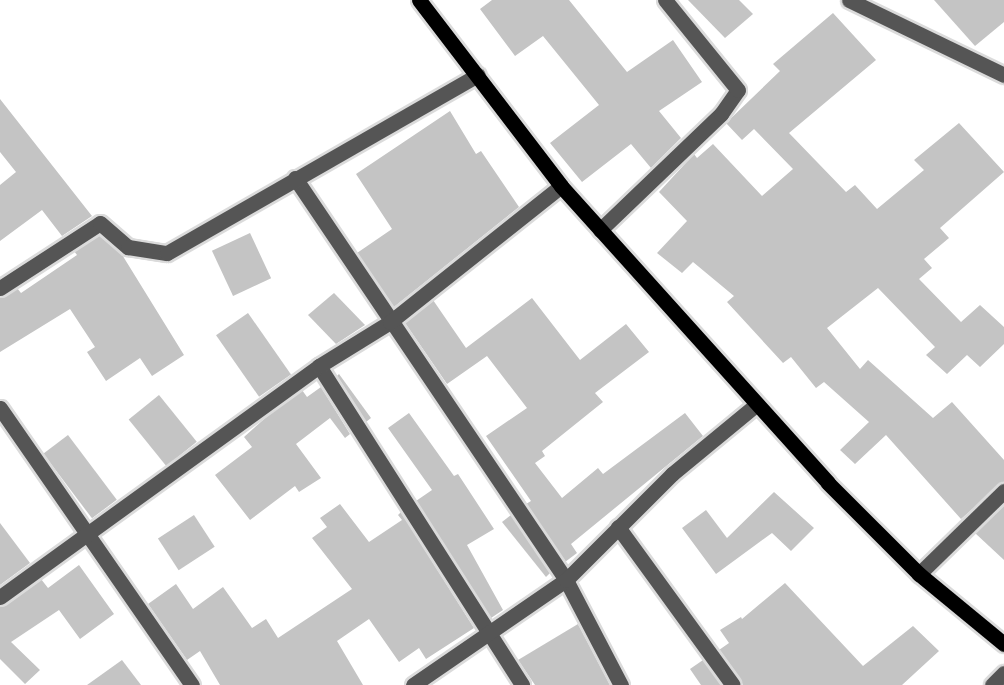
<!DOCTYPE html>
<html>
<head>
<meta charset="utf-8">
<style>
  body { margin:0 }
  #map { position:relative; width:1004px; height:685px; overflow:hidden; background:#fff; font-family:"Alegreya Sans",sans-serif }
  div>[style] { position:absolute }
  .building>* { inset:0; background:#c4c4c4; transform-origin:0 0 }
  .roads { filter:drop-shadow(2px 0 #dbdbdb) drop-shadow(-2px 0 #dbdbdb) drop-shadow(0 2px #dbdbdb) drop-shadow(0 -2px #dbdbdb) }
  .minor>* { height:15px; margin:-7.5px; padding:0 7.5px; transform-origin:7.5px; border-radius:7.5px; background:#555 }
  .major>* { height:15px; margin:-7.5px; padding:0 7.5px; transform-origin:7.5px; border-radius:7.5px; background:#000 }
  span { translate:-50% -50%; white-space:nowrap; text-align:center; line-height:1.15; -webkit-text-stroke:4.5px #fff; paint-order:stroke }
</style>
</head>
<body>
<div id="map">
  <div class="building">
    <i style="clip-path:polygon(492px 0,569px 0,627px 72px,673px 40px,702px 82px,659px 111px,681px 138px,651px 168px,631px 144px,582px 182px,550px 143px,599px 105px,543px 36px,515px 56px,480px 9px)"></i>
    <i style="clip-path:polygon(688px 0,739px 0,753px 14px,725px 38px)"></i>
    <i style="clip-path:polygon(934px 0,1004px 0,1004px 22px,975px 46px)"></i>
    <i style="clip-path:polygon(833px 13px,876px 60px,789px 133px,846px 192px,855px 185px,877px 209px,924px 170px,914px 160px,959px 123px,1004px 172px,940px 228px,949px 238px,924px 259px,932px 268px,919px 279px,961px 322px,980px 305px,1004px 327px,1004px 344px,980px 367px,967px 355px,947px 374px,926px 355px,935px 347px,878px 288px,827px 328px,860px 369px,868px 360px,933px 418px,952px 402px,1004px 460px,1004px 482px,961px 519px,886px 435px,855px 464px,840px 450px,869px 422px,824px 382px,816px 388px,791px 357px,783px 363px,727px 302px,734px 296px,693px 262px,682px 273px,657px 253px,687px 221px,659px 192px,694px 154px,697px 158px,713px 144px,762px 196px,793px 169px,754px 129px,742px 140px,726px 123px,780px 71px,773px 64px)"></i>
    <i style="clip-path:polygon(0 99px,92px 216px,62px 236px,42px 210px,0 241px,0 185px,16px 172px,0 152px)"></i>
    <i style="clip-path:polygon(450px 111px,476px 154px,481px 151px,519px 207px,394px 307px,357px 253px,392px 229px,356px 174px)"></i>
    <i style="left:250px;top:233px;width:50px;height:42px;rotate:65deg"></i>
    <i style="clip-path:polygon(99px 235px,121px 253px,184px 355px,152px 376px,140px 358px,106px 381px,87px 352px,95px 347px,70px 309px,0 352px,0 298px,17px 288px,21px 293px,77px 255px,74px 251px)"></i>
    <i style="clip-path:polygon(334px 293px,365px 325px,336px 344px,308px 315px)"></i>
    <i style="clip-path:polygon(532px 298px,580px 360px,626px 324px,649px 352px,595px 393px,603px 402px,542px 451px,545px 456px,535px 463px,562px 498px,598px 468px,603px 474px,685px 413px,703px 436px,571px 544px,577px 553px,565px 562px,526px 504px,531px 501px,486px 436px,527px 408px,487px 356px,447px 384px,405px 323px,433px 300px,466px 348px)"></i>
    <i style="left:248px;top:313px;width:75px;height:39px;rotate:55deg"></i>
    <i style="clip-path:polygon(339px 374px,371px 418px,366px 422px,337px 376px)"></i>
    <i style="clip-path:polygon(321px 387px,350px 434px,345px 438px,330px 418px,296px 444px,321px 478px,299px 492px,295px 486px,250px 520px,215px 475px,252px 447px,244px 437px,272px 412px,302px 390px,307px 397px)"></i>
    <i style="left:159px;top:395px;width:60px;height:39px;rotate:51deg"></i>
    <i style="clip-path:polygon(409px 413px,454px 476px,458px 474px,494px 529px,467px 545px,503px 610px,491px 618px,416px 501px,432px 490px,388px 428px)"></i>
    <i style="left:68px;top:435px;width:81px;height:31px;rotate:53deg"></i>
    <i style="clip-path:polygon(774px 492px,814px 528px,791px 551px,772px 533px,716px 574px,682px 528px,706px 510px,727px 538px)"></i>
    <i style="clip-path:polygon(340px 504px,369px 542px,402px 520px,398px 515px,401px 512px,474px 628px,426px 659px,419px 648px,399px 662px,369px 619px,337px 641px,363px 685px,220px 685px,200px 651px,187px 660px,148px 604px,176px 584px,193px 609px,223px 587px,252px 628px,266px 619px,278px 638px,352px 589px,312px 538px,327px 527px,320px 518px)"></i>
    <i style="clip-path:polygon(1004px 505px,1004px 560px,975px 533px)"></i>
    <i style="left:194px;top:515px;width:38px;height:43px;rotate:57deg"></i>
    <i style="clip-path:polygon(511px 515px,550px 573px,546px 577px,502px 522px)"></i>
    <i style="clip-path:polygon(0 523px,30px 563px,0 585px)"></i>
    <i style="clip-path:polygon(79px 565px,114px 614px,80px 639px,59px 610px,11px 642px,40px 670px,25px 684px,0 659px,0 607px,41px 579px,48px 588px)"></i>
    <i style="clip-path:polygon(785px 583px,863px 666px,913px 626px,939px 651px,902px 685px,743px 685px,719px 650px,729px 643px,720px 630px,741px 617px,742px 619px)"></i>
    <i style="clip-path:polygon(578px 624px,610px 685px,535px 685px,518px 660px)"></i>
    <i style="clip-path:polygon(122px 660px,141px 685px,87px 685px)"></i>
    <i style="clip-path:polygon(703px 660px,721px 685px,701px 685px,690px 669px)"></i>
  </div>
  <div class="roads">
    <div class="minor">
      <i style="left:849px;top:0;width:172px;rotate:25.8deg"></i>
      <i style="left:295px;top:178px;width:485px;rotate:56deg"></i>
      <i style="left:566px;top:580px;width:119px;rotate:62.4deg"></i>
      <i style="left:600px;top:230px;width:168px;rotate:-43.8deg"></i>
      <i style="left:721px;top:114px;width:29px;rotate:-55deg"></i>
      <i style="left:738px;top:90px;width:116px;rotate:-129deg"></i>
      <i style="left:0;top:288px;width:119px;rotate:-33deg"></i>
      <i style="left:100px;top:223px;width:37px;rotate:41deg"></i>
      <i style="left:128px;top:247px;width:39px;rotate:9deg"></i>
      <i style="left:167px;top:253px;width:358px;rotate:-29.8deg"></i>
      <i style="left:319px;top:366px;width:378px;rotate:57.5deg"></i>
      <i style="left:0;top:408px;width:337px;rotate:55.3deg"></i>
      <i style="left:618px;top:527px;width:195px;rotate:54deg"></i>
      <i style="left:919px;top:574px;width:119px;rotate:-44.3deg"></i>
      <i style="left:0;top:597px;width:394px;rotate:-35.9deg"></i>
      <i style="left:319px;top:366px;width:84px;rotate:-31.8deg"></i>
      <i style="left:390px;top:322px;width:218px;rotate:-38.5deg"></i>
      <i style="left:413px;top:685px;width:186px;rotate:-34.5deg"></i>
      <i style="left:566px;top:580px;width:150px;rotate:-45deg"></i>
      <i style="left:672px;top:474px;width:110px;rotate:-39.5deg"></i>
      <i style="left:992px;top:685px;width:17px;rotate:-45deg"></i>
    </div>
    <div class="major">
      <i style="left:419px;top:0;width:234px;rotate:52.6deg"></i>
      <i style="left:561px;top:186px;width:399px;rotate:48deg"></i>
      <i style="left:828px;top:483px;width:129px;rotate:45deg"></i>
      <i style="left:919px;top:574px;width:110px;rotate:39.5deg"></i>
    </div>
  </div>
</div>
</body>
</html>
